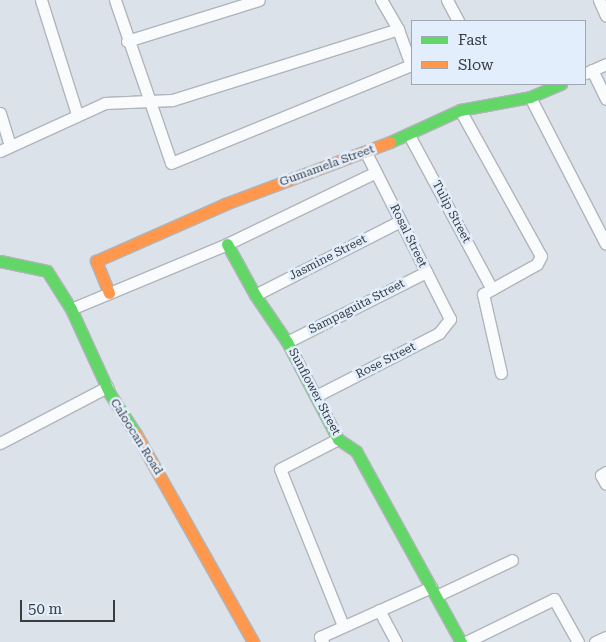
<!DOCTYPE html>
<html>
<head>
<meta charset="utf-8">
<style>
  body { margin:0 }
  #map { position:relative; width:606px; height:642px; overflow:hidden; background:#dce2e9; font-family:"Roboto Serif",serif }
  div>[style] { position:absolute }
  .roads { filter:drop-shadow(1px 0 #b0b5bb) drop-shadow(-1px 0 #b0b5bb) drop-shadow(0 1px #b0b5bb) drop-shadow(0 -1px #b0b5bb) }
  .street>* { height:11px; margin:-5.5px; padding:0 5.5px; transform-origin:5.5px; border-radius:5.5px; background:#fafbfc }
  .fast>* { height:11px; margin:-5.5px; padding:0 5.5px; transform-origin:5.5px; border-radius:5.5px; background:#63d668 }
  .slow>* { height:11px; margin:-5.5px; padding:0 5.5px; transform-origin:5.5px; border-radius:5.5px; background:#ff974d }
  span { translate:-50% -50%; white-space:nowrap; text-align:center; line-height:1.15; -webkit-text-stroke:5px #e3eefc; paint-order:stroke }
  .street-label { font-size:12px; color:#383d42 }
  .legend { position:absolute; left:411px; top:20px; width:175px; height:65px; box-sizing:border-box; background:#e3eefc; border:1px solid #9fa7b2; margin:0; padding:6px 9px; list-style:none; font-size:15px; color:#383d42 }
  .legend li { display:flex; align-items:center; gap:10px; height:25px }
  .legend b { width:25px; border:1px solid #9fa7b2 }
  .scale { position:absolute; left:20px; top:600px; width:95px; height:22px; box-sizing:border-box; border:2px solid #383d42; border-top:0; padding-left:6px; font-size:15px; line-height:18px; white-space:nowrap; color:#383d42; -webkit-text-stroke:4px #e3eefc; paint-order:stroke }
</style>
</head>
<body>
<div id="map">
  <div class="roads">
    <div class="street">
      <i style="left:41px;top:0;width:120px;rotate:72.5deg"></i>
      <i style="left:115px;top:0;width:172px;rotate:71deg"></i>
      <i style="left:171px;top:163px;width:259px;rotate:-22.2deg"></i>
      <i style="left:411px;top:65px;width:38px;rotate:-110deg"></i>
      <i style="left:398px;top:29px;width:34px;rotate:-120deg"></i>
      <i style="left:447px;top:0;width:24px;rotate:62deg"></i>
      <i style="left:599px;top:0;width:17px;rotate:66deg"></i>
      <i style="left:127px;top:41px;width:138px;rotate:-17.3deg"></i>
      <i style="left:592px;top:70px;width:32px;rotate:64deg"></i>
      <i style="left:586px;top:73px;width:22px;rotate:-24deg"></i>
      <i style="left:530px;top:97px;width:165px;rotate:62.7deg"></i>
      <i style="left:460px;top:110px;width:167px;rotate:61deg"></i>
      <i style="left:541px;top:256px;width:9px;rotate:117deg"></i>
      <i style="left:537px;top:264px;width:62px;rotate:150.9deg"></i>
      <i style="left:483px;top:294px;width:81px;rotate:77.2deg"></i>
      <i style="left:0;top:113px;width:34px;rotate:73deg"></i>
      <i style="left:409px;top:135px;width:175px;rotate:61.7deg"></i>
      <i style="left:0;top:151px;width:115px;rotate:-24.6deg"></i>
      <i style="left:105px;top:103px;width:67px;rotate:-2.6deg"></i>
      <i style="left:172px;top:100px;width:237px;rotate:-17.4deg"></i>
      <i style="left:255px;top:295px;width:163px;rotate:-27deg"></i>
      <i style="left:71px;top:309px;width:169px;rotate:-22.6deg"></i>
      <i style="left:227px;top:244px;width:165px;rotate:-25.8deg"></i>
      <i style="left:287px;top:342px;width:156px;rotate:-26.7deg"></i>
      <i style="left:316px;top:396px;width:138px;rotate:-27.1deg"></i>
      <i style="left:439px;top:333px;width:18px;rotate:-52deg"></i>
      <i style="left:450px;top:319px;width:186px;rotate:-116.8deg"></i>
      <i style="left:338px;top:439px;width:65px;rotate:152.7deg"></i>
      <i style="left:280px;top:469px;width:169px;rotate:68.1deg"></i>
      <i style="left:0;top:443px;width:121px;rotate:-27.6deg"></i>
      <i style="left:606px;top:472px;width:6px;rotate:149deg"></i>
      <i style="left:601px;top:475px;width:10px;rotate:61deg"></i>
      <i style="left:436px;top:596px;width:84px;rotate:-25.3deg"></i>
      <i style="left:379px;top:610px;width:36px;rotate:62deg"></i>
      <i style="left:323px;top:642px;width:6px;rotate:-121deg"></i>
      <i style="left:320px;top:637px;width:122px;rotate:-24.2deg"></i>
      <i style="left:466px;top:642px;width:98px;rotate:-26deg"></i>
      <i style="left:554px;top:599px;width:49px;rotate:60.8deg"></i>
      <i style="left:595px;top:642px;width:12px;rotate:-24deg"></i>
    </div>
    <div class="fast">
      <i style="left:390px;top:142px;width:77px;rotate:-24.6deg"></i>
      <i style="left:460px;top:110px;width:71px;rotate:-10.5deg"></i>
      <i style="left:530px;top:97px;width:34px;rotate:-23deg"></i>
      <i style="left:227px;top:244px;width:58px;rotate:61.2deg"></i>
      <i style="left:255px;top:295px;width:57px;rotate:55.8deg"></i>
      <i style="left:287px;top:342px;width:110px;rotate:62.3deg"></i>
      <i style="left:338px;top:439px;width:22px;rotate:34deg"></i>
      <i style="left:356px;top:451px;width:218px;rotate:61.2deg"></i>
      <i style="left:0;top:261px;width:48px;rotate:12deg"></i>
      <i style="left:47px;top:271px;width:45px;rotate:57.7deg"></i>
      <i style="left:71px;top:309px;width:94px;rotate:65.4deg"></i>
      <i style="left:110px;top:394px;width:48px;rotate:57deg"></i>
    </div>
    <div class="slow">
      <i style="left:109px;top:293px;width:35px;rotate:-112deg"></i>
      <i style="left:96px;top:261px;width:141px;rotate:-23.8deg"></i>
      <i style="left:225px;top:204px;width:176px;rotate:-20.6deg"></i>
      <i style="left:136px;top:434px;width:239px;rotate:60.6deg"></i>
    </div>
  </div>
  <div class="street-label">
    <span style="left:327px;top:166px;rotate:-20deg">Gumamela Street</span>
    <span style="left:451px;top:212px;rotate:62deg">Tulip Street</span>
    <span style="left:408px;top:236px;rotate:64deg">Rosal Street</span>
    <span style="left:328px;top:258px;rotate:-27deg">Jasmine Street</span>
    <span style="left:357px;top:307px;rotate:-27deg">Sampaguita Street</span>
    <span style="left:386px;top:361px;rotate:-27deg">Rose Street</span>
    <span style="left:314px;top:392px;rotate:62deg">Sunflower Street</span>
    <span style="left:136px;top:437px;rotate:58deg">Caloocan Road</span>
  </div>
  <ul class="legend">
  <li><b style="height:6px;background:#63d668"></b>Fast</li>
  <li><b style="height:6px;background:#ff974d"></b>Slow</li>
  </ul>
  <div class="scale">50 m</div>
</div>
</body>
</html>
